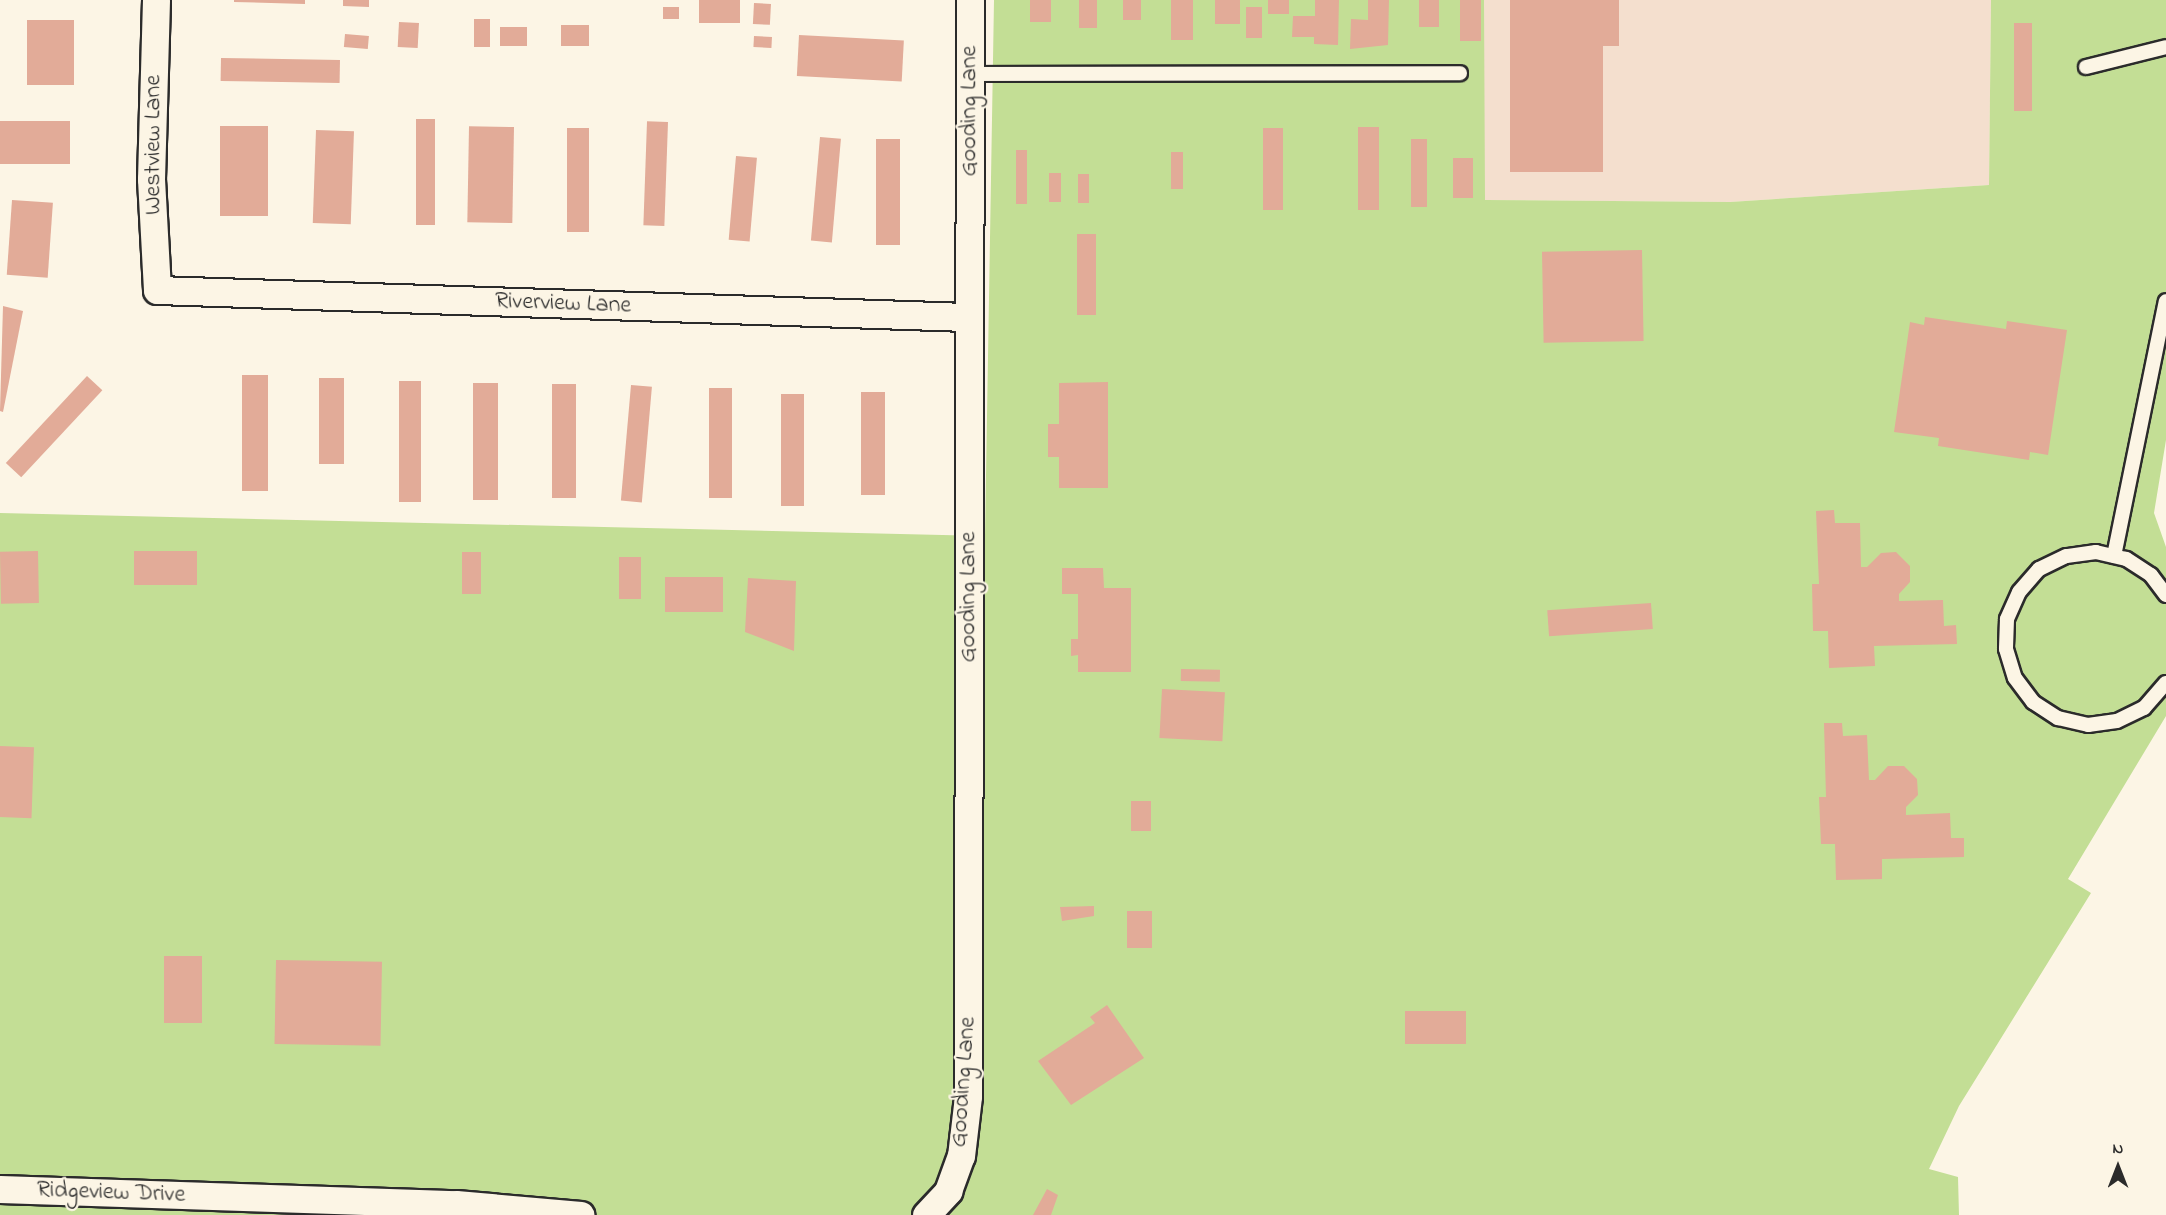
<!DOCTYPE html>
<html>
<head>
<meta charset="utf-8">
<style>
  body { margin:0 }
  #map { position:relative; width:2166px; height:1215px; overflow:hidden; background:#fcf5e5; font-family:"Indie Flower",sans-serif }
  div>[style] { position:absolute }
  .built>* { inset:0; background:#f4dfce }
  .green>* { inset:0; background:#c3de95 }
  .building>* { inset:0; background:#e2ab98; transform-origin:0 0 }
  .roads { filter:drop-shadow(2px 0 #2b2b2b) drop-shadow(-2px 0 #2b2b2b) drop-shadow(0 2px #2b2b2b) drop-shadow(0 -2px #2b2b2b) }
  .service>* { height:14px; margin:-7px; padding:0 7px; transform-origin:7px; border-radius:7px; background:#fcf5e5 }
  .minor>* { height:27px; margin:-13.5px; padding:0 13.5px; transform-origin:13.5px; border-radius:13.5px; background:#fcf5e5 }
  span { translate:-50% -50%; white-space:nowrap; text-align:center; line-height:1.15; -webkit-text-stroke:4.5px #fcf5e5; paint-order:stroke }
  .street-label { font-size:24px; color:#2b2b2b }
  .north { position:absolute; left:2088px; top:1137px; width:60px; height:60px; -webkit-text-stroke:4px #fcf5e5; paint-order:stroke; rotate:0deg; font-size:16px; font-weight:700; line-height:24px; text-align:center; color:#2b2b2b }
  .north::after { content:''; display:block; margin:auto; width:21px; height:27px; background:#2b2b2b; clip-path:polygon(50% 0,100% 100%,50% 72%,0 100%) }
</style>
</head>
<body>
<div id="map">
  <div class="built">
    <i style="clip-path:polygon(1484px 0,1991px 0,1989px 185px,1730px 202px,1484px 200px)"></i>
  </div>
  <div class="green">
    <i style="clip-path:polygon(994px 0,1484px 0,1485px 200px,1730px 202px,1989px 185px,1991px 0,2166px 0,2166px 440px,2154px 513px,2166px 547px,2166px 716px,2068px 879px,2091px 893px,1959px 1106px,1929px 1169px,1958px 1177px,1959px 1215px,0 1215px,0 513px,985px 536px)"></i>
  </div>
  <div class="building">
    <i style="clip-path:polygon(234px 0,305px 0,305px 4px,234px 2px)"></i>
    <i style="clip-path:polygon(343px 0,369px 0,369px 7px,343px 6px)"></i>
    <i style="left:699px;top:0;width:41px;height:23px"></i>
    <i style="left:1030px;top:0;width:21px;height:22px"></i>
    <i style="left:1079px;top:0;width:18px;height:28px"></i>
    <i style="left:1123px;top:0;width:18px;height:20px"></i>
    <i style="left:1171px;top:0;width:22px;height:40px"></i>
    <i style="left:1215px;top:0;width:25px;height:24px"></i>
    <i style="left:1268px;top:0;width:21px;height:14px"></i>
    <i style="clip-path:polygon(1315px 0,1339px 0,1338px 45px,1314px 44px,1314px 37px,1292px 37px,1293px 16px,1315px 16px)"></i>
    <i style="clip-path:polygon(1368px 0,1389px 0,1388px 45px,1350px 49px,1351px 19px,1368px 20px)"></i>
    <i style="left:1419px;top:0;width:20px;height:27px"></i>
    <i style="left:1460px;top:0;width:21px;height:41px"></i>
    <i style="clip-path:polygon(1510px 0,1619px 0,1619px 46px,1603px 46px,1603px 172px,1510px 172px)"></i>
    <i style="left:754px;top:3px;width:17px;height:21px;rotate:3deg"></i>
    <i style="left:663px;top:7px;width:16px;height:12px"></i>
    <i style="left:1246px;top:7px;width:16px;height:31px"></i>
    <i style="left:474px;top:19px;width:16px;height:28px"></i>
    <i style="left:27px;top:20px;width:47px;height:65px"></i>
    <i style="left:399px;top:22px;width:20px;height:25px;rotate:3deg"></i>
    <i style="left:2014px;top:23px;width:18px;height:88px"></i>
    <i style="left:561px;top:25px;width:28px;height:21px"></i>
    <i style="left:500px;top:27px;width:27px;height:19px"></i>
    <i style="left:345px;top:34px;width:24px;height:13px;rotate:5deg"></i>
    <i style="left:799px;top:35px;width:105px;height:41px;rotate:3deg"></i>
    <i style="left:754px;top:36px;width:18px;height:11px;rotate:3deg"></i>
    <i style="left:221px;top:58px;width:119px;height:23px;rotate:1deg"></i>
    <i style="left:416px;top:119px;width:19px;height:106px"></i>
    <i style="left:0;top:121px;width:70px;height:43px"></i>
    <i style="left:668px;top:122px;width:104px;height:21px;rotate:92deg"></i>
    <i style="left:220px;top:126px;width:48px;height:90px"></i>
    <i style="left:514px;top:127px;width:96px;height:45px;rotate:91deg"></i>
    <i style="left:1358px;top:127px;width:21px;height:83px"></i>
    <i style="left:567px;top:128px;width:22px;height:104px"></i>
    <i style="left:1263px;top:128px;width:20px;height:82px"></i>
    <i style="left:316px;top:130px;width:38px;height:93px;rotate:2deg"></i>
    <i style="left:820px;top:137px;width:21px;height:104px;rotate:5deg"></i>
    <i style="left:876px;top:139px;width:24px;height:106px"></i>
    <i style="left:1411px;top:139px;width:16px;height:68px"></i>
    <i style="left:1016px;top:150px;width:11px;height:54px"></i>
    <i style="left:1171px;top:152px;width:12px;height:37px"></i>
    <i style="left:736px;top:156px;width:21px;height:84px;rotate:5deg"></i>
    <i style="left:1453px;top:158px;width:20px;height:40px"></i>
    <i style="left:1049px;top:173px;width:12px;height:29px"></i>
    <i style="left:1078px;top:174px;width:11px;height:29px"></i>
    <i style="left:12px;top:200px;width:41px;height:75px;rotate:4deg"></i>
    <i style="left:1096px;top:234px;width:81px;height:19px;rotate:90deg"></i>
    <i style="left:1642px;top:250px;width:91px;height:100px;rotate:89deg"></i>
    <i style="clip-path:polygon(3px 306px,23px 311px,3px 412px,0 411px)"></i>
    <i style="clip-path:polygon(1925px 317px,2006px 329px,2007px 321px,2067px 330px,2048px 455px,2030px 452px,2029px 460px,1938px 446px,1939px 438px,1894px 432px,1910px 322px,1924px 325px)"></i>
    <i style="left:242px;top:375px;width:26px;height:116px"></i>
    <i style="left:87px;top:376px;width:21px;height:119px;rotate:43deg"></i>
    <i style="left:319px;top:378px;width:25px;height:86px"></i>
    <i style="left:399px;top:381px;width:22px;height:121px"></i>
    <i style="clip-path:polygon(1108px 382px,1108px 488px,1059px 488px,1059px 457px,1048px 457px,1048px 424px,1059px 424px,1059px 383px)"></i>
    <i style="left:473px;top:383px;width:25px;height:117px"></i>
    <i style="left:552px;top:384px;width:24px;height:114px"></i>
    <i style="left:631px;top:385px;width:21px;height:116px;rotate:5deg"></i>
    <i style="left:709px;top:388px;width:23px;height:110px"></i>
    <i style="left:861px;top:392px;width:24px;height:103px"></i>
    <i style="left:781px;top:394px;width:23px;height:112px"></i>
    <i style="clip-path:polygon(1834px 510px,1835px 523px,1860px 523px,1861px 567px,1867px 567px,1881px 553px,1896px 552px,1910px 566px,1910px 582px,1899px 594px,1899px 601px,1943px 600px,1944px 626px,1956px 625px,1957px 644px,1874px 646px,1875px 666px,1829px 668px,1828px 631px,1813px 631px,1812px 584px,1819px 584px,1816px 511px)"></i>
    <i style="left:38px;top:551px;width:52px;height:38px;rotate:89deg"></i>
    <i style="left:134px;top:551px;width:63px;height:34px"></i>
    <i style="left:481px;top:552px;width:42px;height:19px;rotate:90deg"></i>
    <i style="left:619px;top:557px;width:22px;height:42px"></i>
    <i style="clip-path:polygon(1062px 568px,1103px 568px,1104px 588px,1131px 588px,1131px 672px,1078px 672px,1078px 655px,1071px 656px,1071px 639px,1078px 639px,1078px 594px,1062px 594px)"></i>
    <i style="left:665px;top:577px;width:58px;height:35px"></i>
    <i style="clip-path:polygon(748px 578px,796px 581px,794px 651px,745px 632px)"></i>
    <i style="left:1651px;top:603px;width:26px;height:104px;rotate:86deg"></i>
    <i style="left:1181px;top:669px;width:39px;height:12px;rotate:1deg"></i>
    <i style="left:1162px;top:689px;width:63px;height:49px;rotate:3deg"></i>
    <i style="clip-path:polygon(1824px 723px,1842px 723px,1843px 736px,1867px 735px,1869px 780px,1875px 780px,1888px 766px,1904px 766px,1917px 779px,1918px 795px,1906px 807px,1906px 815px,1950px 813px,1951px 838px,1964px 838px,1964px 857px,1882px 859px,1882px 879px,1836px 880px,1835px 844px,1821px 844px,1819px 797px,1826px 797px)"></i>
    <i style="left:0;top:746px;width:34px;height:71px;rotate:2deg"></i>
    <i style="left:1131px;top:801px;width:20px;height:30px"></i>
    <i style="clip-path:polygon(1094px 906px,1094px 916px,1062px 921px,1060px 907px)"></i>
    <i style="left:1127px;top:911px;width:25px;height:37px"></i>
    <i style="left:164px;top:956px;width:38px;height:67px"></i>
    <i style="left:276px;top:960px;width:106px;height:84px;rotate:1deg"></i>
    <i style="clip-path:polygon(1107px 1005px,1144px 1058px,1071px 1105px,1038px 1061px,1095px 1023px,1090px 1017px)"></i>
    <i style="left:1405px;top:1011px;width:61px;height:33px"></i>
    <i style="clip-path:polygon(1047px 1189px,1058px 1195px,1051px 1215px,1033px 1215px)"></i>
  </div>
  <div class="roads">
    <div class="service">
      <i style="left:2086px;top:67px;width:82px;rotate:-14deg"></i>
      <i style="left:970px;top:74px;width:490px;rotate:-0.1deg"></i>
      <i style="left:2114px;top:556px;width:260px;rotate:-78.5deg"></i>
      <i style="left:2166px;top:595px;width:25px;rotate:-127deg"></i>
      <i style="left:2151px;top:575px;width:30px;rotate:-147deg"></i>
      <i style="left:2126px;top:559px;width:31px;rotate:-167deg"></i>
      <i style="left:2096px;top:552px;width:30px;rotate:172deg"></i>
      <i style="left:2066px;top:556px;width:30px;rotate:154deg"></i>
      <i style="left:2039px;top:569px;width:30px;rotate:131deg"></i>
      <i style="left:2019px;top:592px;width:30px;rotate:114deg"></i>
      <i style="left:2007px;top:619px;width:30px;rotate:92deg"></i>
      <i style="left:2006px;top:649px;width:30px;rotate:73deg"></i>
      <i style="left:2015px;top:678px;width:30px;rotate:53deg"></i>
      <i style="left:2033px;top:702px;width:30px;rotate:33deg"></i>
      <i style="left:2058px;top:718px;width:31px;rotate:13deg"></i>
      <i style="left:2088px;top:725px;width:29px;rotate:-8deg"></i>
      <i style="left:2117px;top:721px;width:30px;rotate:-26deg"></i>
      <i style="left:2144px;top:708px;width:33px;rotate:-49deg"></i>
    </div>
    <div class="minor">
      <i style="left:156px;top:0;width:179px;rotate:91.6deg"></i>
      <i style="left:151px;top:179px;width:111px;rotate:86.9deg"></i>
      <i style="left:157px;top:290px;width:811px;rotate:1.91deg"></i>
      <i style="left:0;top:1189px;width:456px;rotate:1.9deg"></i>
      <i style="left:456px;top:1204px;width:125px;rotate:5deg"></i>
      <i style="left:926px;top:1215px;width:33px;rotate:-47deg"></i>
      <i style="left:948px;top:1191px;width:37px;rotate:-70deg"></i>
      <i style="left:961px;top:1156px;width:60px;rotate:-83.3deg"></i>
      <i style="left:968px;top:1096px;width:1096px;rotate:-89.9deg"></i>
    </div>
  </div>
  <div class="street-label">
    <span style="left:970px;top:111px;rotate:-90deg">Gooding Lane</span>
    <span style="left:154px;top:145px;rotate:-90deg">Westview Lane</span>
    <span style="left:563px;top:304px;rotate:2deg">Riverview Lane</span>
    <span style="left:969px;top:597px;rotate:-90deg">Gooding Lane</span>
    <span style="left:964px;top:1082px;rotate:-86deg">Gooding Lane</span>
    <span style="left:111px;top:1193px;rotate:2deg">Ridgeview Drive</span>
  </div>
  <div class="north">N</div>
</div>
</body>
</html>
